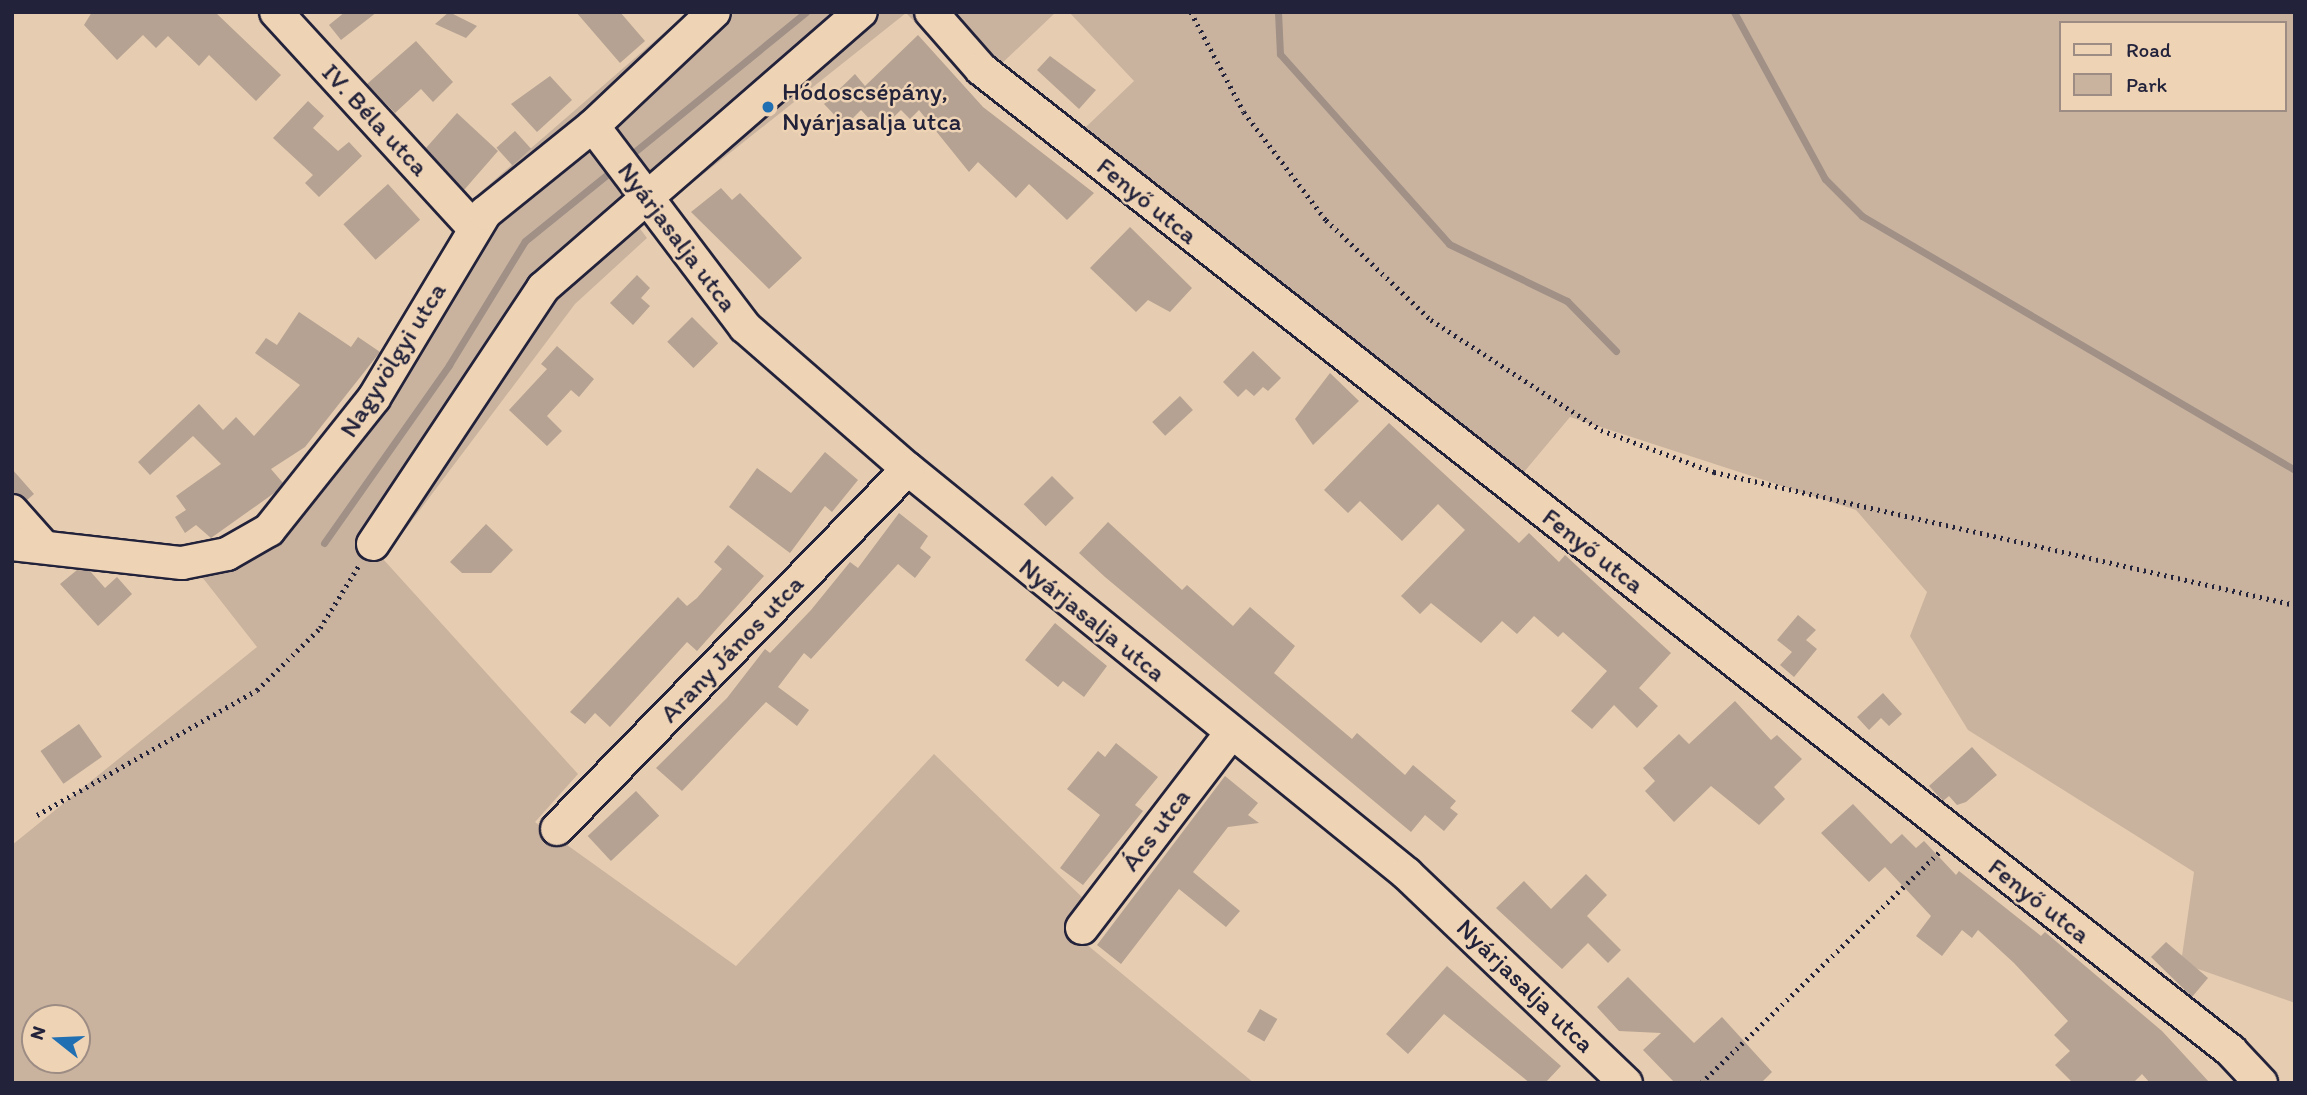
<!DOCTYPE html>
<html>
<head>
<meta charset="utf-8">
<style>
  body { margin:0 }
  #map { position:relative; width:2307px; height:1095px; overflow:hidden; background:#e6ccb0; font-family:Itim,sans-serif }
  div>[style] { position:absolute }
  .green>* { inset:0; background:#c9b39f }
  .stream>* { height:7px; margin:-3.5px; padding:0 3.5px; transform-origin:3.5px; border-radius:3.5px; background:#a09086 }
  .building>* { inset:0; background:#b5a293; transform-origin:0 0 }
  .path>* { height:4.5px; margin-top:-2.25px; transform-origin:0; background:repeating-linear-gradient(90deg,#22223b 0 2px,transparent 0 7px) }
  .roads { filter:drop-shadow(2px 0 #22223b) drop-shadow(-2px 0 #22223b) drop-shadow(0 2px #22223b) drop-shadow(0 -2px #22223b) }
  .minor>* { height:32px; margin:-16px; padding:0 16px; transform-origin:16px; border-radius:16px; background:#eed3b5 }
  .dots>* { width:19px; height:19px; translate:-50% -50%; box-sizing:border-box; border:4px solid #eed3b5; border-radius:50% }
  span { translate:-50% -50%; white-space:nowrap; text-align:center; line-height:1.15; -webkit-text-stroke:5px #eed3b5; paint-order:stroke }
  .poi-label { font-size:26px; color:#22223b }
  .left { translate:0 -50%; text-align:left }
  .street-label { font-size:26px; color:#22223b }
  .frame { position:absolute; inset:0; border:14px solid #22223b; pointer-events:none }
  .legend { position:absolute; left:2059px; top:21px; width:228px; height:91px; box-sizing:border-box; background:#eed3b5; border:2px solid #9c8c84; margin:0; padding:9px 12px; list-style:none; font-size:21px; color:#22223b }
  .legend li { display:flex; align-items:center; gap:14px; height:35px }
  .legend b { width:35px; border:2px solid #9c8c84 }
  .north { position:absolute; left:21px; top:1004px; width:70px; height:70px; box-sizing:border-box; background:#eed3b5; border:2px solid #9c8c84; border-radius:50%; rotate:288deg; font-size:19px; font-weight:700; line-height:28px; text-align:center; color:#22223b }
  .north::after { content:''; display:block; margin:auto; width:24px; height:32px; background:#1f6fb2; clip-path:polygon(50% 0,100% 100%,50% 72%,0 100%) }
</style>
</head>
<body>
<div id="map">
  <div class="green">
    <i style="clip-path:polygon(evenodd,688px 12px,1056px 12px,978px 86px,906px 13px,638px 226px,647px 238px,575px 304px,383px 559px,578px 774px,535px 822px,736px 966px,934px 754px,1085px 900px,1068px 929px,1254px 1083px,12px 1083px,12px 845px,257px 647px,184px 554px,218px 544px,274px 508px,353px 407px,476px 196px,688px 12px,35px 1018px,77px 1018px,77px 1060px,35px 1060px,35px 1018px)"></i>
    <i style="clip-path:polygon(evenodd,1069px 12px,2295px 12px,2295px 1003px,2181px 963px,2194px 872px,1968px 730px,1910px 636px,1927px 592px,1856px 510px,1570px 417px,1504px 496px,1065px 147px,1134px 81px,1069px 12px,2060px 23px,2284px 23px,2284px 110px,2060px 110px,2060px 23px)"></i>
  </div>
  <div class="stream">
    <i style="left:1278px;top:12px;width:42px;rotate:87.3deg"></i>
    <i style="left:1280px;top:54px;width:254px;rotate:48.3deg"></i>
    <i style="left:1449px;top:244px;width:131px;rotate:25.8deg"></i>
    <i style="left:1567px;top:301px;width:70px;rotate:45.6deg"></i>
    <i style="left:1734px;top:12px;width:190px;rotate:61.4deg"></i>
    <i style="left:1825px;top:179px;width:52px;rotate:45deg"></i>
    <i style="left:1862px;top:216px;width:502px;rotate:30.4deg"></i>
    <i style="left:627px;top:158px;width:231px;rotate:-39.2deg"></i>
    <i style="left:324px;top:543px;width:218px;rotate:-54.9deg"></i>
    <i style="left:449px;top:365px;width:145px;rotate:-58.5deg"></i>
    <i style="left:525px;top:241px;width:116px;rotate:-39deg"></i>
  </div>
  <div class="building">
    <i style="clip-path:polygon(92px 12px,215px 12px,281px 75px,256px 101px,209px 55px,199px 66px,168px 36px,156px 48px,143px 35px,117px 60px,84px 25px)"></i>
    <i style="clip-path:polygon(345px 12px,377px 12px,341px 40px,329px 25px)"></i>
    <i style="clip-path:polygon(449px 12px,477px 26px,466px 38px,435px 24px)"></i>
    <i style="clip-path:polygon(576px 12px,620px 12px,645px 41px,620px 63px)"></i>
    <i style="clip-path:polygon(918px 35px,983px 107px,1094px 193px,1067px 220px,1029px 184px,1016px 198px,978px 162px,969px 172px,919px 110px,910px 119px,901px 110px,880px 130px,861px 110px,845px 126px,824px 104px,855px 74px,865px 86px)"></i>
    <i style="clip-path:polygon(416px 41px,453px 82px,433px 102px,421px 89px,395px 113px,367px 84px)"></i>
    <i style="clip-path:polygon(1050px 56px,1096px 90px,1079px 109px,1037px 70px)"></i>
    <i style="clip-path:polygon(550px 76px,572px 100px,537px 132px,511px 104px)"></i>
    <i style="clip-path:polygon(308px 101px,324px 116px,313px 128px,338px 151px,349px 142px,362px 156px,319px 197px,305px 183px,313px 175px,273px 138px)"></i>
    <i style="clip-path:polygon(457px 113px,498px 151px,464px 190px,426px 148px)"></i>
    <i style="left:515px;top:131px;width:24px;height:25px;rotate:48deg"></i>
    <i style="left:388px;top:184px;width:48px;height:60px;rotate:48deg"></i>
    <i style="clip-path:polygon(721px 188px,732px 200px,740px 193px,802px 258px,769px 289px,691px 212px)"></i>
    <i style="clip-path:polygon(1130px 227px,1192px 288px,1170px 312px,1148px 300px,1136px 312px,1090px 268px)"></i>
    <i style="clip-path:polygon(637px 275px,650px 288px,641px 298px,650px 306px,633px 325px,610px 303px)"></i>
    <i style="clip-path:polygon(299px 312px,351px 347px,358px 337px,380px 352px,305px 447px,271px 469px,283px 483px,277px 491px,211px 538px,196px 525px,185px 533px,175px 517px,186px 510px,176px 496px,221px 464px,193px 436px,150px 475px,138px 462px,199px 404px,223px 430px,236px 417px,254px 436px,300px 385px,255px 353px,266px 338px,277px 345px)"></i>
    <i style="left:692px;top:317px;width:37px;height:35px;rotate:45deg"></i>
    <i style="clip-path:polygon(557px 346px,594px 379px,579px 397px,571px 390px,547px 416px,562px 431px,547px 446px,509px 410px,547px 369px,541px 364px)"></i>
    <i style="clip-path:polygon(1253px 351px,1281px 378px,1268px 391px,1263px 387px,1254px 396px,1246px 389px,1238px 397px,1223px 382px)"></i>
    <i style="clip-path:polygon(1330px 373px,1359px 401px,1313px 445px,1295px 419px)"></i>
    <i style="left:1180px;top:396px;width:19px;height:38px;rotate:47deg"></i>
    <i style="clip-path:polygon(1389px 423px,1519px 543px,1529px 533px,1559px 562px,1565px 555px,1671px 653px,1639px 688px,1658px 706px,1637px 728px,1614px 705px,1592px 729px,1571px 711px,1607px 671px,1563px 632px,1558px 637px,1534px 616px,1517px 634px,1502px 621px,1481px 643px,1431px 603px,1420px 614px,1401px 596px,1465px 530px,1438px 504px,1402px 541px,1360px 501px,1348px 513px,1324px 490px)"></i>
    <i style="clip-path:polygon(825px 452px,858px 480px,832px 512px,825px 506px,790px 553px,729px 507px,757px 468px,791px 493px)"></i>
    <i style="clip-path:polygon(12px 469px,34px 494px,27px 500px,12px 493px)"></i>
    <i style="left:1052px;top:476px;width:31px;height:40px;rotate:45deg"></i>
    <i style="clip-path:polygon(899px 513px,928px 536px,920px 548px,931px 557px,915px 578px,898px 564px,811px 659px,804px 653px,778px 687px,809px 710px,797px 726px,766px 702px,682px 791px,656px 768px,727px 698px,765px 649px,770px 653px,811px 610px,850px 562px,858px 568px)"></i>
    <i style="clip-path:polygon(1108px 522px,1182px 590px,1187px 585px,1233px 626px,1250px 607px,1295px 646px,1274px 673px,1352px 739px,1357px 733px,1405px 775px,1413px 765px,1456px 801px,1450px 808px,1458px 814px,1444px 831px,1425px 815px,1411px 832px,1105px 577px,1079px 553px)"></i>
    <i style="clip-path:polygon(486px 524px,513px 550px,491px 573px,462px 573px,450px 562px)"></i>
    <i style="clip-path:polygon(728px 545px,764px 576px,697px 651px,687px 642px,610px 727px,595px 713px,585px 724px,570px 712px,678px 597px,687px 606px,697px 598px,722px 569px,714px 562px)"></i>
    <i style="clip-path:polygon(77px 570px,90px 571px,105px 588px,117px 577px,132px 594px,98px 626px,60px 584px)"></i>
    <i style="clip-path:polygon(1798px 615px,1816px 630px,1806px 640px,1817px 649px,1794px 677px,1780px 665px,1792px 652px,1777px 640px)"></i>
    <i style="clip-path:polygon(1055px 623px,1107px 666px,1084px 697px,1063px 681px,1058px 687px,1025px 660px)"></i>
    <i style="clip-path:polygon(1883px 693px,1902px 714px,1889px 726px,1881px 718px,1869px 730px,1857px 717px)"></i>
    <i style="clip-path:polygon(1735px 701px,1771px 740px,1777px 735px,1802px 759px,1774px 787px,1785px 799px,1759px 825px,1711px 786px,1674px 822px,1645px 791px,1655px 781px,1643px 768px,1679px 734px,1689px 744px)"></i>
    <i style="left:79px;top:724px;width:40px;height:47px;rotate:55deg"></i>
    <i style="clip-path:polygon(1116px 743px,1158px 777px,1135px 805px,1143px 811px,1083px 885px,1060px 868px,1100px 815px,1067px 789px,1098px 751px,1105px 757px)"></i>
    <i style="clip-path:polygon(1972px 747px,1997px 775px,1966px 802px,1957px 805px,1949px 796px,1943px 801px,1929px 786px)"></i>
    <i style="clip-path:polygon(1225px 776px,1258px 803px,1248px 815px,1259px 823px,1228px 827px,1193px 872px,1240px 911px,1226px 927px,1179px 889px,1121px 964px,1097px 945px)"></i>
    <i style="left:636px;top:791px;width:34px;height:66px;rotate:47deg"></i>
    <i style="clip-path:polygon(1853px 804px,1891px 844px,1902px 834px,1916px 848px,1924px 841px,1956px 875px,1959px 871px,2041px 936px,2045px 932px,2162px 1031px,2210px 1083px,2150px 1083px,2142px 1074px,2133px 1083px,2073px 1083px,2055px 1065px,2070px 1051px,2054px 1035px,2068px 1021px,2014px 963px,1978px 930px,1972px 938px,1962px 930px,1942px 956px,1916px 936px,1931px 916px,1885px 867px,1869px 882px,1821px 833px)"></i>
    <i style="clip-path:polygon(1586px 874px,1607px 895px,1587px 916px,1621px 950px,1608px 963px,1588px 943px,1562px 969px,1496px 908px,1524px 881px,1551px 909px)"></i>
    <i style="clip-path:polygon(2166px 942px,2208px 978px,2192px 997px,2151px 957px)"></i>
    <i style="clip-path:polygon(1447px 966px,1561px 1066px,1545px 1083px,1530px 1083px,1444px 1014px,1408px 1054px,1386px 1034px)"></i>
    <i style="clip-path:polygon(1628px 977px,1694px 1043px,1722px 1017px,1772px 1072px,1761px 1083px,1675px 1083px,1643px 1050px,1661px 1033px,1619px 1031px,1597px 1007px)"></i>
    <i style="left:1260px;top:1009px;width:20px;height:26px;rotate:30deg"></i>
  </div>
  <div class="path">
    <i style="left:1191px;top:12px;width:113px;rotate:62.1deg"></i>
    <i style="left:1244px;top:112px;width:136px;rotate:52.8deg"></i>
    <i style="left:1326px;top:220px;width:145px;rotate:43.6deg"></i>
    <i style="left:1431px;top:320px;width:202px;rotate:32.9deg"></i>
    <i style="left:1601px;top:430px;width:121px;rotate:20.4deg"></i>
    <i style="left:1714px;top:472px;width:596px;rotate:12.89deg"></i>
    <i style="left:37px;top:815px;width:253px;rotate:-29.6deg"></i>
    <i style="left:257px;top:690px;width:88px;rotate:-44.5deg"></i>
    <i style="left:320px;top:628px;width:74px;rotate:-58.2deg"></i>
    <i style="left:1701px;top:1083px;width:332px;rotate:-44.1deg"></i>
  </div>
  <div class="roads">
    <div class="minor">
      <i style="left:276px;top:12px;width:293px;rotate:47.5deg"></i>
      <i style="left:931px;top:12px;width:76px;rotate:48.7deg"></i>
      <i style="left:981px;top:69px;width:1590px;rotate:38.15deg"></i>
      <i style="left:2231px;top:1051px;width:44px;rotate:46.8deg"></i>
      <i style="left:593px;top:126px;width:252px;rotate:52.9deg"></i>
      <i style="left:745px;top:327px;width:216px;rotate:41.1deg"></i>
      <i style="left:908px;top:469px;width:643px;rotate:39.06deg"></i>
      <i style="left:1407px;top:874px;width:303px;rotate:43.7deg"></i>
      <i style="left:12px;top:511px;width:47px;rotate:48.5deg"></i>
      <i style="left:12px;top:544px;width:171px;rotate:6.4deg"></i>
      <i style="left:182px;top:563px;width:46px;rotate:-11.3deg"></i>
      <i style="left:227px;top:554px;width:48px;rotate:-29.7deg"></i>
      <i style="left:269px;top:530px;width:169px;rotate:-51.5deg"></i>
      <i style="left:374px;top:398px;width:216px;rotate:-59deg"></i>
      <i style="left:485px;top:213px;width:139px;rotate:-38.9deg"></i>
      <i style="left:593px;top:126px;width:166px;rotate:-43.3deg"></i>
      <i style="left:373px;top:544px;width:307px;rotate:-56.4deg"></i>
      <i style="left:543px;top:288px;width:421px;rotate:-41deg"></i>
      <i style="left:557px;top:829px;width:503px;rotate:-45.73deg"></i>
      <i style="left:1082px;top:928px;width:245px;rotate:-52.6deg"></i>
    </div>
  </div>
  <div class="dots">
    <i style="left:768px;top:107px;background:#1f6fb2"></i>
  </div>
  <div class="poi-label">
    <span class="left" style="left:782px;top:107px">Hódoscsépány,<br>Nyárjasalja utca</span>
  </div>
  <div class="street-label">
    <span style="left:375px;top:120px;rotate:47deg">IV. Béla utca</span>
    <span style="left:1147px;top:201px;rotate:39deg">Fenyő utca</span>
    <span style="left:677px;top:237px;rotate:53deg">Nyárjasalja utca</span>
    <span style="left:393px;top:360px;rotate:-58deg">Nagyvölgyi utca</span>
    <span style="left:1593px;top:551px;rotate:38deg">Fenyő utca</span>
    <span style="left:1092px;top:620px;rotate:39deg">Nyárjasalja utca</span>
    <span style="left:732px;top:649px;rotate:-46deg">Arany János utca</span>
    <span style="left:1156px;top:830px;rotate:-53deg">Ács utca</span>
    <span style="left:2039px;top:901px;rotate:38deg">Fenyő utca</span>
    <span style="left:1525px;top:986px;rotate:44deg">Nyárjasalja utca</span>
  </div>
  <div class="frame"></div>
  <ul class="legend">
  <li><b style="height:9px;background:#eed3b5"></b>Road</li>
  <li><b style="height:19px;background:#c9b39f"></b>Park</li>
  </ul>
  <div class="north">N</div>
</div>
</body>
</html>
